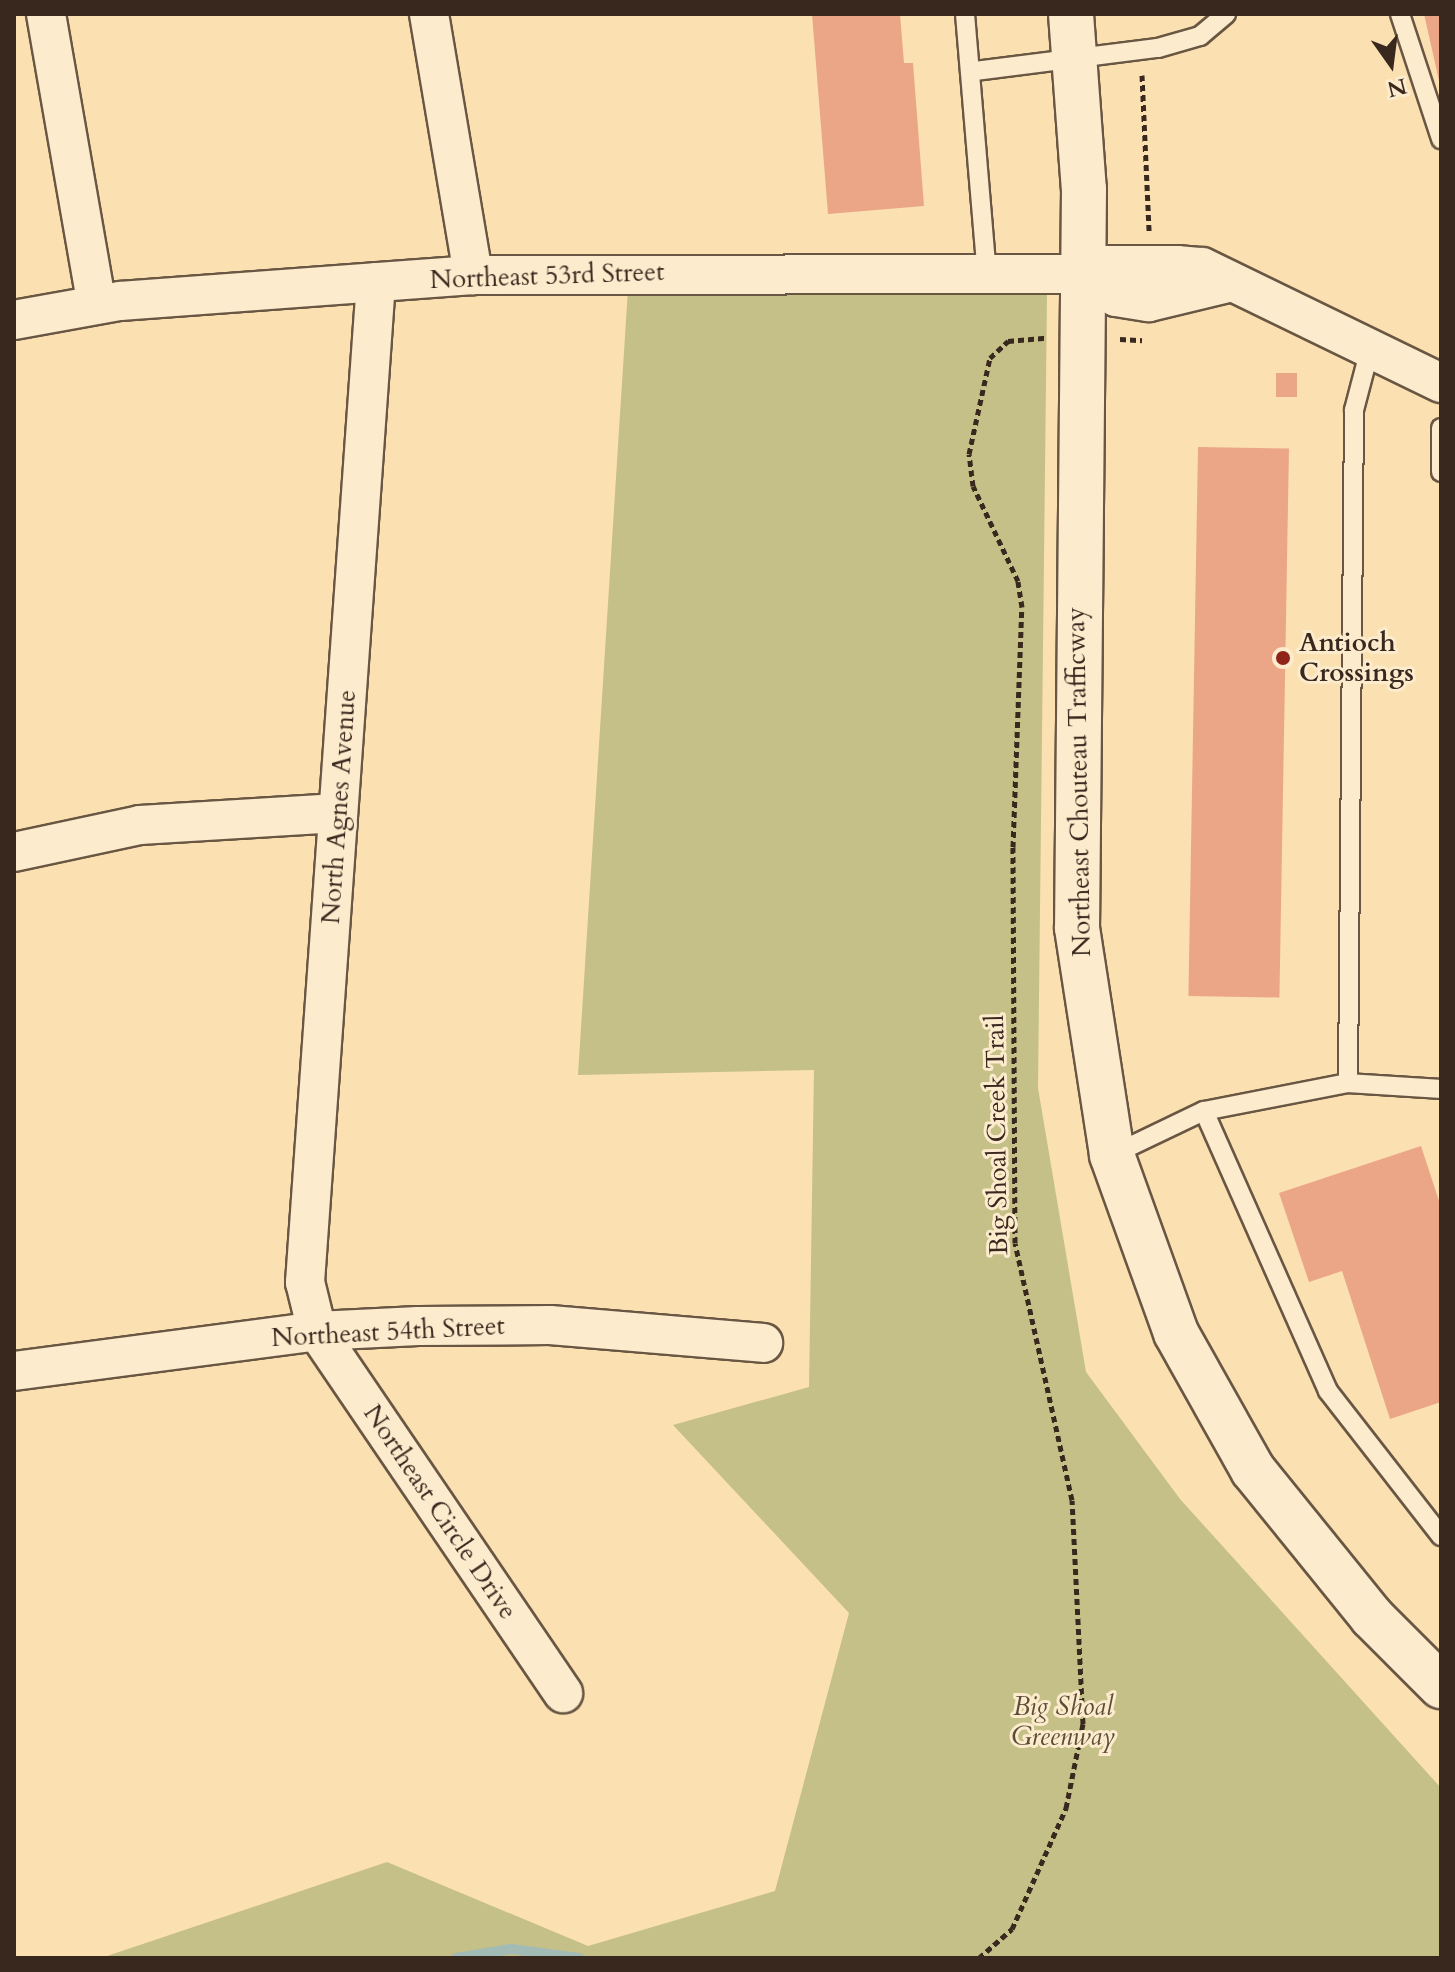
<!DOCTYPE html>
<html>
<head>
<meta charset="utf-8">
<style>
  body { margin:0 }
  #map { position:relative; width:1455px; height:1972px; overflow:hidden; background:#fbe0b1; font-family:Cardo,serif }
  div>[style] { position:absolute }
  .green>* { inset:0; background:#c5c087 }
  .stream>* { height:10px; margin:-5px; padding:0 5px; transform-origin:5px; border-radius:5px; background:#a2bbb5 }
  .building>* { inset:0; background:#eba688; transform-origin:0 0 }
  .path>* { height:5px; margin-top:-2.5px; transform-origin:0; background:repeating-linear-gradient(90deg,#38281e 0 6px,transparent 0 10px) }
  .roads { filter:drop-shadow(2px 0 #695643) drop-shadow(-2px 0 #695643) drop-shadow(0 2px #695643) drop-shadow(0 -2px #695643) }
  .lane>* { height:18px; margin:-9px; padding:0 9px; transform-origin:9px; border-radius:9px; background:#fcebcc }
  .street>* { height:38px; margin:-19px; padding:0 19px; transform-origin:19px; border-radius:19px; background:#fcebcc }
  .secondary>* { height:44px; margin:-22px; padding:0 22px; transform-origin:22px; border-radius:22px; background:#fcebcc }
  .dots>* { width:22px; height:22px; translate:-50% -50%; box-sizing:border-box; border:4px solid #fcebcc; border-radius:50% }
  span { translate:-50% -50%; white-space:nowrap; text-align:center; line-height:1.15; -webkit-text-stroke:6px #fcebcc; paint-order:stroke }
  .street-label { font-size:26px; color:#38281e }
  .poi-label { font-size:26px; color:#38281e; font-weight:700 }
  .left { translate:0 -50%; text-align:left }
  .park-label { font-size:26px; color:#5b4e38; font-style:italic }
  .frame { position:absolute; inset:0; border:16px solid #38281e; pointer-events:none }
  .north { position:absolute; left:1351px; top:24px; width:80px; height:80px; -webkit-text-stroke:6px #fcebcc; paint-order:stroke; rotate:166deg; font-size:22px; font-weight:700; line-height:32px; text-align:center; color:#38281e }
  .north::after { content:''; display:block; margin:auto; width:28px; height:36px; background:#38281e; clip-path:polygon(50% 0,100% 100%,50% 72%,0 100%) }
</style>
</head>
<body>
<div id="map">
  <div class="green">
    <i style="clip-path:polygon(629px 273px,1047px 294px,1038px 1088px,1086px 1372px,1180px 1499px,1441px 1788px,1441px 1958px,101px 1958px,387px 1862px,588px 1946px,775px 1891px,849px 1613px,673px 1425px,809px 1387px,814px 1070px,578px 1075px)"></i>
  </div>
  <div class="stream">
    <i style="left:456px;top:1958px;width:56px;rotate:-9.3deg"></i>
    <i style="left:511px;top:1949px;width:69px;rotate:7.5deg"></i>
  </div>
  <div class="building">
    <i style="clip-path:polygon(812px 14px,900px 14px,904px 63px,913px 63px,924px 206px,828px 214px)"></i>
    <i style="clip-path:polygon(1424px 14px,1441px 14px,1441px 84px,1440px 85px)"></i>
    <i style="left:1276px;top:373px;width:21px;height:24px"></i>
    <i style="left:1198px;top:447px;width:91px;height:549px;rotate:1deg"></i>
    <i style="clip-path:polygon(1421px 1146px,1441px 1207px,1441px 1402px,1390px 1419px,1342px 1271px,1309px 1282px,1279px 1193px)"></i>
  </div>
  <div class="path">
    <i style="left:1142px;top:75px;width:157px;rotate:87.4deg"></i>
    <i style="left:1120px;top:339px;width:22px;rotate:3deg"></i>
    <i style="left:979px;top:1958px;width:44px;rotate:-41.3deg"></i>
    <i style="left:1012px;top:1929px;width:133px;rotate:-65.9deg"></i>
    <i style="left:1066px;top:1808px;width:86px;rotate:-78.6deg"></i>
    <i style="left:1083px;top:1724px;width:224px;rotate:-92.8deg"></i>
    <i style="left:1072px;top:1500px;width:263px;rotate:-102.5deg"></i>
    <i style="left:1015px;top:1243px;width:396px;rotate:-90.3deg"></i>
    <i style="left:1013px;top:847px;width:240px;rotate:-87.9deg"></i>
    <i style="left:1022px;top:607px;width:26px;rotate:-99deg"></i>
    <i style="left:1018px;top:581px;width:105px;rotate:-115.3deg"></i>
    <i style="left:973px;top:486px;width:32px;rotate:-97deg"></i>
    <i style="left:969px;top:454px;width:98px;rotate:-77.7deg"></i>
    <i style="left:990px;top:358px;width:25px;rotate:-43deg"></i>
    <i style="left:1008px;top:341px;width:38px;rotate:-5deg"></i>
  </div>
  <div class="roads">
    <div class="lane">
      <i style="left:965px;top:14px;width:261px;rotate:85.2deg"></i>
      <i style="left:1400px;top:14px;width:132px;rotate:71.8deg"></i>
      <i style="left:975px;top:71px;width:184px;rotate:-7.2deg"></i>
      <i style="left:1158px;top:48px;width:44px;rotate:-15.9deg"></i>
      <i style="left:1200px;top:36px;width:34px;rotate:-40deg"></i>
      <i style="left:1441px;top:428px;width:44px;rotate:90deg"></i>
      <i style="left:1348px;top:1083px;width:93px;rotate:3.7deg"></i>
      <i style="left:1204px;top:1111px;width:306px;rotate:66.1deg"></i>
      <i style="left:1328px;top:1391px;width:184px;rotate:52.1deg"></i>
      <i style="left:1112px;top:1155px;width:102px;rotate:-25.6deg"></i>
      <i style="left:1204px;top:1111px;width:147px;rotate:-11deg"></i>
      <i style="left:1348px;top:1083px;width:673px;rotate:-89.49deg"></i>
      <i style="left:1354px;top:410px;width:63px;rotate:-75.3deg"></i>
    </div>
    <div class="street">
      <i style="left:46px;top:14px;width:295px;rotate:80.1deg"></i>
      <i style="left:429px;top:14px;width:265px;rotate:80.4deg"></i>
      <i style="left:1083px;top:274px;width:40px;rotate:34.9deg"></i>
      <i style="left:1116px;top:297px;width:33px;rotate:9deg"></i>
      <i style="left:1149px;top:302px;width:81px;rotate:-13.5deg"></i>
      <i style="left:376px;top:282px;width:1003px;rotate:94.06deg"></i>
      <i style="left:305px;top:1282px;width:50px;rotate:76.2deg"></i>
      <i style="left:317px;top:1331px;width:438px;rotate:55.8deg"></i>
      <i style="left:14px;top:320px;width:108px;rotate:-10.2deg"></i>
      <i style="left:120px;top:301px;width:354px;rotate:-4.2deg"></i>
      <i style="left:473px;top:275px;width:610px;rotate:-0.09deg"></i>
      <i style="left:1083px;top:274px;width:21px;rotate:-25deg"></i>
      <i style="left:1102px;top:265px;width:75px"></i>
      <i style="left:1177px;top:265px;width:25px;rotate:5deg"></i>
      <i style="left:1202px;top:267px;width:266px;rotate:25.9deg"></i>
      <i style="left:14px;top:852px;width:129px;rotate:-12.1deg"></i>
      <i style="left:140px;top:825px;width:198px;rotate:-3.5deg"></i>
      <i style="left:14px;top:1371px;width:306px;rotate:-7.5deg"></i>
      <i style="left:317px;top:1331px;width:101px;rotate:-2.8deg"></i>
      <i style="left:418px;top:1326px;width:132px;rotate:-0.4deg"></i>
      <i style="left:550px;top:1325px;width:214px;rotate:4.8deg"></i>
    </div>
    <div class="secondary">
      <i style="left:1071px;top:14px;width:175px;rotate:85.8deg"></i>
      <i style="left:1084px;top:189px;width:739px;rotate:90.54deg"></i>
      <i style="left:1077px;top:928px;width:230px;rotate:81.2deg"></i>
      <i style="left:1112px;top:1155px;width:189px;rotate:70.2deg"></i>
      <i style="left:1176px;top:1333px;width:157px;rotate:60.7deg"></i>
      <i style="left:1253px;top:1470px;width:189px;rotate:51deg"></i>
      <i style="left:1372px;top:1617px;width:98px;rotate:45deg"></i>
    </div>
  </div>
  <div class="dots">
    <i style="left:1283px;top:658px;background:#8f2418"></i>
  </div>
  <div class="street-label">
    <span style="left:547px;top:276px;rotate:-2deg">Northeast 53rd Street</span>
    <span style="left:1079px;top:782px;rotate:-91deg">Northeast Chouteau Trafficway</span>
    <span style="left:339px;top:807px;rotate:-86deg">North Agnes Avenue</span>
    <span style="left:997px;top:1135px;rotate:-91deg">Big Shoal Creek Trail</span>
    <span style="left:388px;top:1332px;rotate:-3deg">Northeast 54th Street</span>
    <span style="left:440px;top:1512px;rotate:56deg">Northeast Circle Drive</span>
  </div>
  <div class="poi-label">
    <span class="left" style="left:1299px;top:658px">Antioch<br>Crossings</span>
  </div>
  <div class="park-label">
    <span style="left:1063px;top:1722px">Big Shoal<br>Greenway</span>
  </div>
  <div class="frame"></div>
  <div class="north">N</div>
</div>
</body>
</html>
